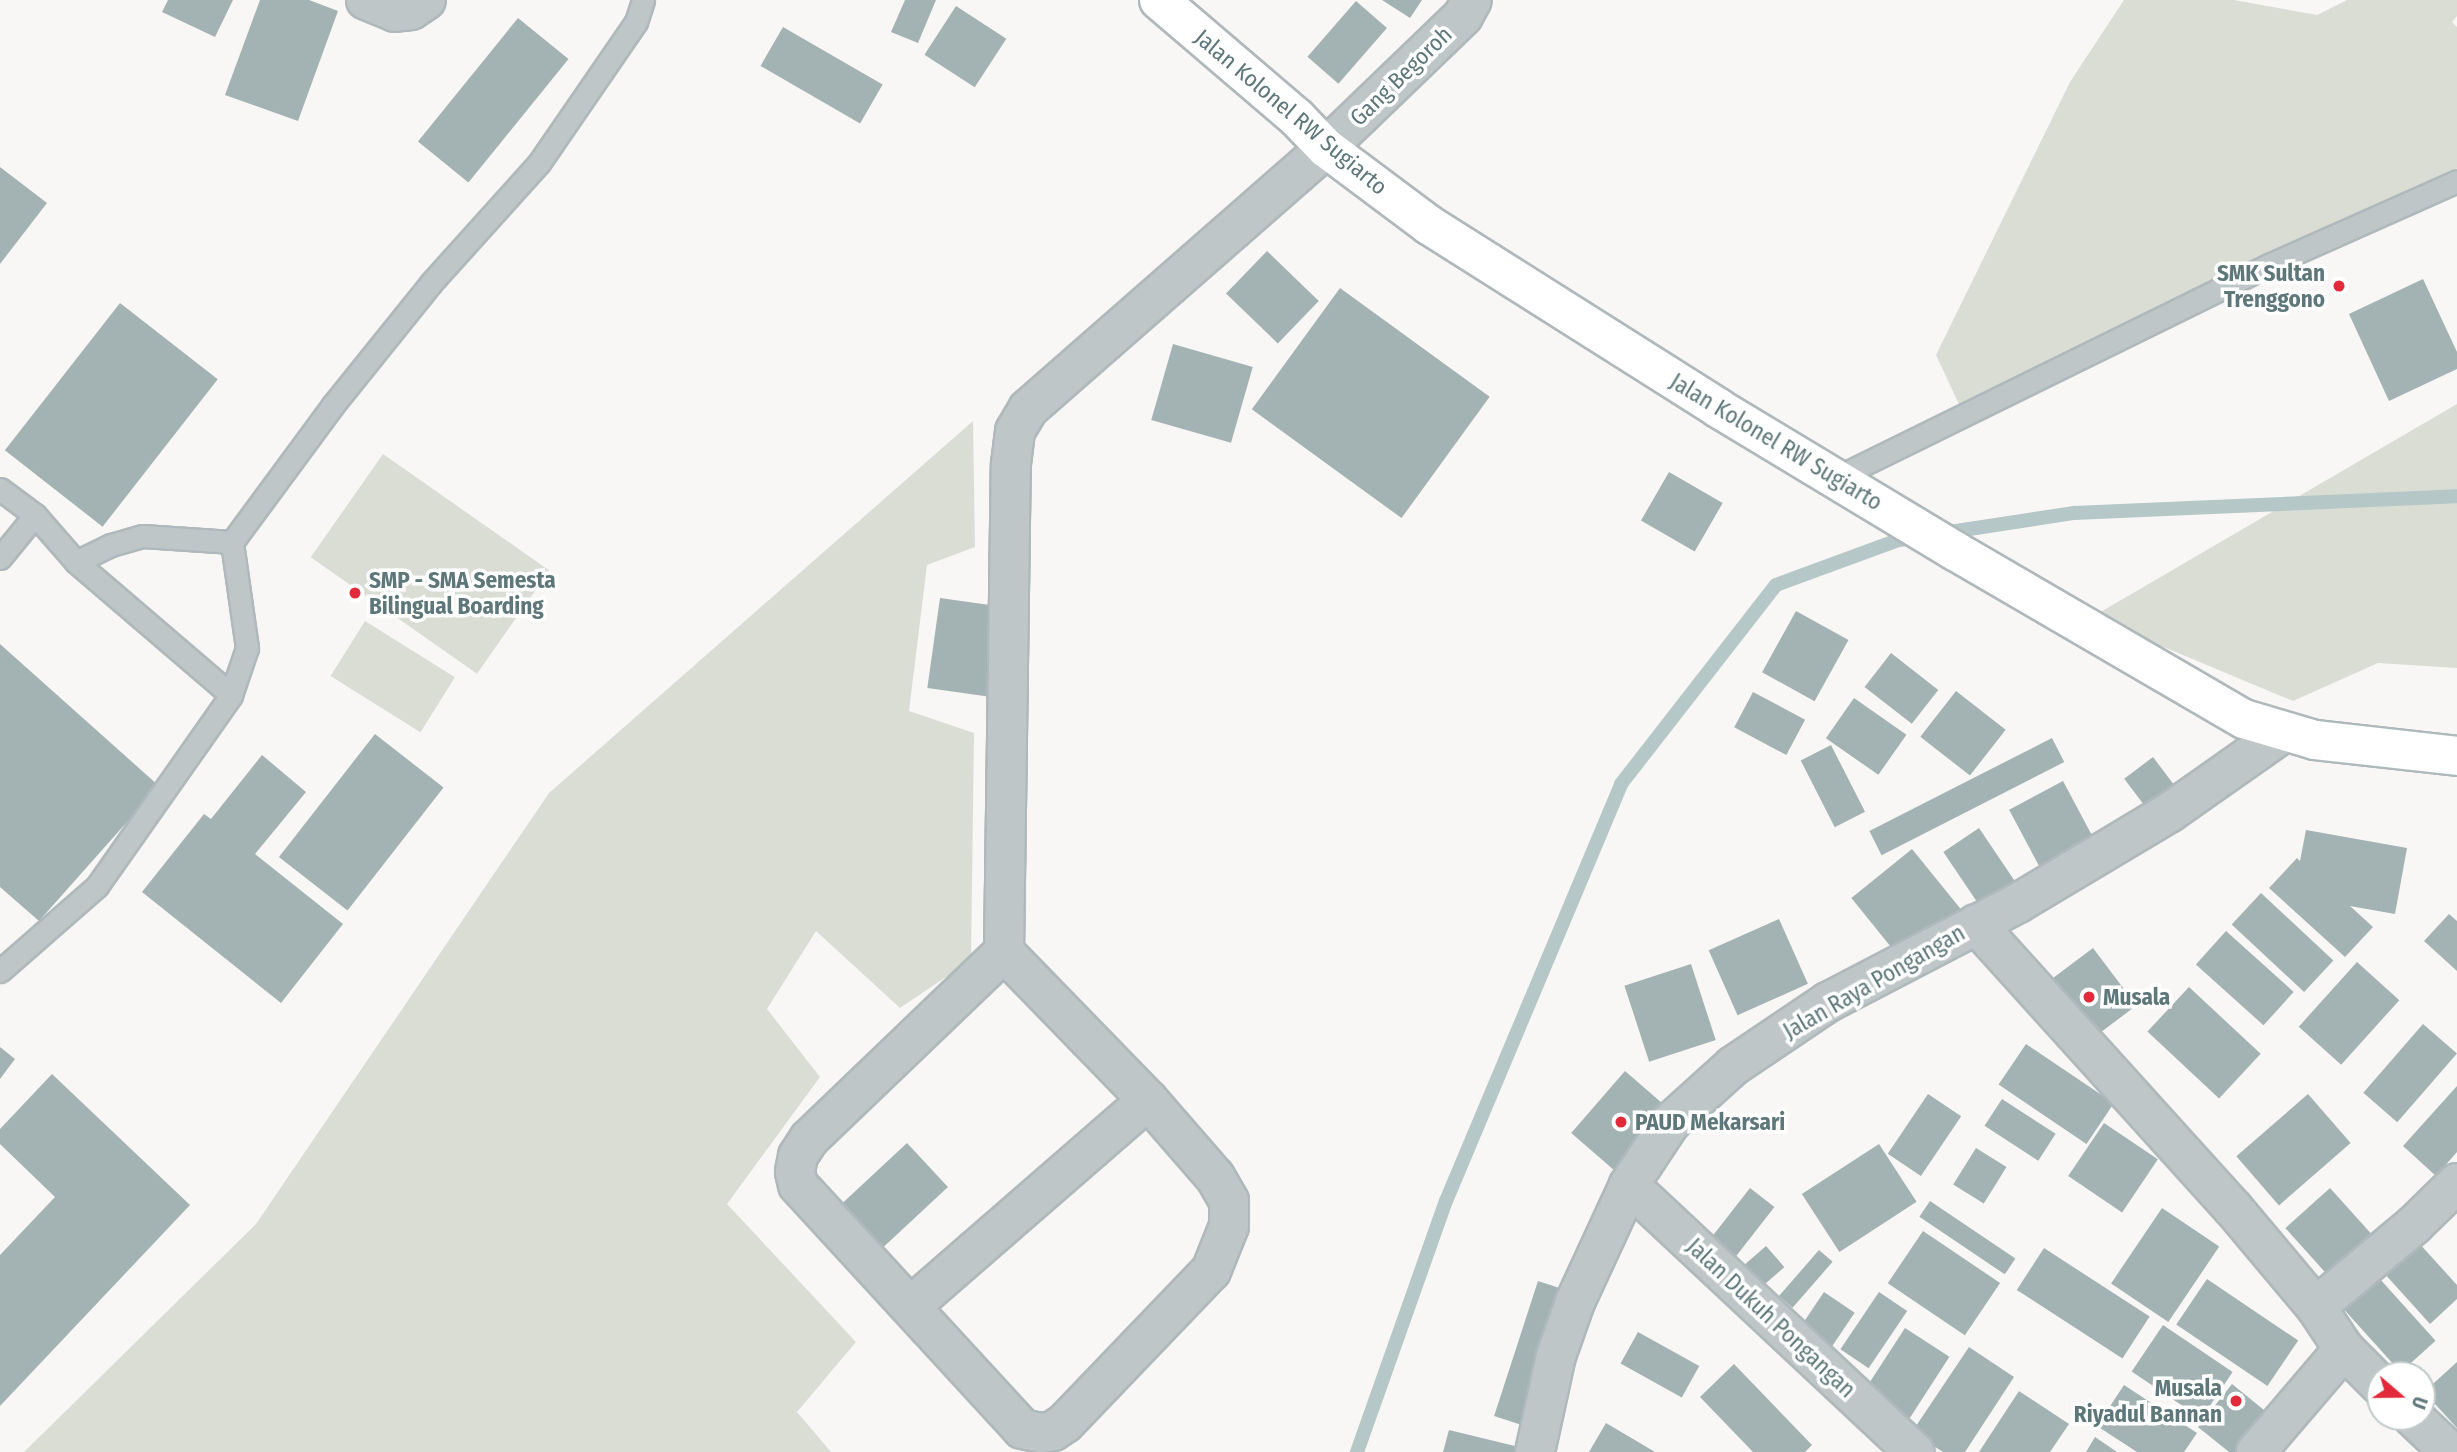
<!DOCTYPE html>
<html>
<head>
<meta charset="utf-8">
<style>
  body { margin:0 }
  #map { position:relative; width:2457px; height:1452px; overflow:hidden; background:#f8f7f5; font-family:"Fira Sans Condensed",sans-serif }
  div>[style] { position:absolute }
  .green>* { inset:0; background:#daddd4; transform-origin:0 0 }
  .stream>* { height:14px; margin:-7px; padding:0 7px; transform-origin:7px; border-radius:7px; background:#b5c7c6 }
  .building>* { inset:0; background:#a3b2b3; transform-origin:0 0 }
  .roads { filter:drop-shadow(2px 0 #afb9bb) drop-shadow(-2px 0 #afb9bb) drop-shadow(0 2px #afb9bb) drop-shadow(0 -2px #afb9bb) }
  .service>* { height:21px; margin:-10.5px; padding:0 10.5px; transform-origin:10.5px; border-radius:10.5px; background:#bfc6c8 }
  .minor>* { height:38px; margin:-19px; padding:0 19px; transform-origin:19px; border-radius:19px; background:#bfc6c8 }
  .secondary>* { height:38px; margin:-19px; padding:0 19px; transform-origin:19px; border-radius:19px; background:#fff }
  .dots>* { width:19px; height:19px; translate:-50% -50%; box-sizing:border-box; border:4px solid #fff; border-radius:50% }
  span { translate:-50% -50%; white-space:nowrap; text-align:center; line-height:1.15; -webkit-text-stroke:7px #fff; paint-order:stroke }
  .street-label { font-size:23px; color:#5e777a }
  .poi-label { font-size:23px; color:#5e777a; font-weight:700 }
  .right { translate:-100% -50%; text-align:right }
  .left { translate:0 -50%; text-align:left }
  .north { position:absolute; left:2366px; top:1361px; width:70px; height:70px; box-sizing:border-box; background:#fff; border:2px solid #bfc9ca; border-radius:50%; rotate:110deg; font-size:19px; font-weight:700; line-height:28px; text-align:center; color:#5e777a }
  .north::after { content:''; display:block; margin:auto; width:24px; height:32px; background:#e32a3a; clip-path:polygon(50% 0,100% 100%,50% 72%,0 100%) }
</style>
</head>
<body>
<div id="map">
  <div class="green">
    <i style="clip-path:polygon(2124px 0,2234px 0,2317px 15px,2347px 0,2457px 0,2457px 16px,2452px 22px,2457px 27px,2457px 168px,1964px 415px,1936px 355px,2070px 82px)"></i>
    <i style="clip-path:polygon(2457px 404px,2457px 668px,2378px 663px,2293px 701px,2092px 617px)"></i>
    <i style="clip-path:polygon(973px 421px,975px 547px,927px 565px,909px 711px,974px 733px,971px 960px,900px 1008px,816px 931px,767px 1009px,820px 1077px,727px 1204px,856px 1342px,797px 1412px,831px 1452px,24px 1452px,256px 1224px,549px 793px)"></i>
    <i style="left:383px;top:454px;width:203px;height:126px;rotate:35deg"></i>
    <i style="left:365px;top:621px;width:106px;height:65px;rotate:32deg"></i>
  </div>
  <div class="stream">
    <i style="left:1943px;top:533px;width:133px;rotate:-8.7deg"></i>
    <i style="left:2074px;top:513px;width:383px;rotate:-2.5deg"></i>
    <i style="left:1357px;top:1452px;width:266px;rotate:-70.5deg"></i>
    <i style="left:1446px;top:1201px;width:452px;rotate:-67.2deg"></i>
    <i style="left:1621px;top:784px;width:252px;rotate:-52.1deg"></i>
    <i style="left:1776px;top:585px;width:130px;rotate:-20.2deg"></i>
    <i style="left:1898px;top:540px;width:18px;rotate:-6deg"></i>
  </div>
  <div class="building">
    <i style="clip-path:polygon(168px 0,233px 0,215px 37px,162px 12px)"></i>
    <i style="clip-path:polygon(260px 0,309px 0,338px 11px,298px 121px,225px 95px)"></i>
    <i style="clip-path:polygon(905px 0,936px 0,918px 43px,891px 32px)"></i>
    <i style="clip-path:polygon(1382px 0,1422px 0,1410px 18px)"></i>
    <i style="left:1356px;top:1px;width:41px;height:74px;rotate:41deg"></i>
    <i style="left:956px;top:6px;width:60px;height:58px;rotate:33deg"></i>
    <i style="left:518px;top:18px;width:65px;height:159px;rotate:39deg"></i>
    <i style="left:783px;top:27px;width:115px;height:45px;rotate:30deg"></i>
    <i style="clip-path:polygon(0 167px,47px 203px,0 264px)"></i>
    <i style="left:1267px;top:251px;width:72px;height:59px;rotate:44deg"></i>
    <i style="clip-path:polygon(2423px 279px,2457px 352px,2457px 369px,2389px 401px,2349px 314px)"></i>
    <i style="left:1340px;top:288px;width:185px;height:150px;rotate:36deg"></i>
    <i style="left:120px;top:303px;width:124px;height:187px;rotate:38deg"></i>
    <i style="left:1173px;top:344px;width:83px;height:79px;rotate:16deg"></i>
    <i style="left:1669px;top:472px;width:62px;height:56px;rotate:30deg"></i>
    <i style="left:940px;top:598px;width:61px;height:91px;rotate:8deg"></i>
    <i style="left:1796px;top:611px;width:60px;height:70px;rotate:29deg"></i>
    <i style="clip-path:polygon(0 644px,159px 786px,39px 921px,0 887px)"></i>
    <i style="left:1891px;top:653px;width:60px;height:43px;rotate:38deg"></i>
    <i style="left:1956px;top:691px;width:63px;height:58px;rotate:38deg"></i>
    <i style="left:1753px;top:692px;width:59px;height:40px;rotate:28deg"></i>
    <i style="left:1854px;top:698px;width:64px;height:49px;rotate:35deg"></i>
    <i style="left:375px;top:734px;width:87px;height:156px;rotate:38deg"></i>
    <i style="left:2052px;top:738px;width:27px;height:205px;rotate:63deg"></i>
    <i style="left:1831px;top:745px;width:75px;height:34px;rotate:63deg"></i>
    <i style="clip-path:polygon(262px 755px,306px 792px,255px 854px,343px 924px,281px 1003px,142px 892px,204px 814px,211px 819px)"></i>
    <i style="left:2153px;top:757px;width:46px;height:36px;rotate:53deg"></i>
    <i style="left:2063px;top:781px;width:76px;height:61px;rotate:62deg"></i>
    <i style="left:1979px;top:828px;width:76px;height:43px;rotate:56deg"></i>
    <i style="clip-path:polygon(2306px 830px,2407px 848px,2395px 914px,2350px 906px,2373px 927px,2345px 957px,2269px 888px,2297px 858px,2300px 861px)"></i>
    <i style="left:1912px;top:849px;width:77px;height:78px;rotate:51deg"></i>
    <i style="left:2261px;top:893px;width:99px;height:43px;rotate:43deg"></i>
    <i style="clip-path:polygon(2449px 914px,2457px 921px,2457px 971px,2424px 941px)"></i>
    <i style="left:1779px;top:919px;width:71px;height:77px;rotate:66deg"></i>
    <i style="left:2226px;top:931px;width:91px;height:45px;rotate:42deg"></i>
    <i style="left:2093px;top:948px;width:72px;height:65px;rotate:53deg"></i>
    <i style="left:2357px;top:962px;width:57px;height:87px;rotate:42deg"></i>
    <i style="left:1691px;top:964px;width:80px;height:70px;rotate:72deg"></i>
    <i style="left:2189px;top:987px;width:98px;height:61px;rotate:43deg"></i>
    <i style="left:2423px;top:1024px;width:45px;height:91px;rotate:41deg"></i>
    <i style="left:2026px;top:1044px;width:106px;height:49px;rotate:34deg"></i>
    <i style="clip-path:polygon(0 1047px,15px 1059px,0 1079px)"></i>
    <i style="left:1625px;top:1071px;width:60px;height:82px;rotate:41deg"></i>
    <i style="clip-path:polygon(52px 1074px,190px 1205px,0 1406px,0 1255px,55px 1197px,0 1144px,0 1129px)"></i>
    <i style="clip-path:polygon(2457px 1086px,2457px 1152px,2436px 1176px,2403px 1146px)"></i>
    <i style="left:1928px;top:1094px;width:40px;height:72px;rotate:34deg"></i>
    <i style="left:2308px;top:1094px;width:65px;height:95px;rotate:49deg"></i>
    <i style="left:2002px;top:1099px;width:64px;height:32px;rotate:33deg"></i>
    <i style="left:2104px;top:1123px;width:65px;height:64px;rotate:34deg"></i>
    <i style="left:907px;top:1143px;width:60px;height:102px;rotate:47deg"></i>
    <i style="left:1879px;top:1144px;width:69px;height:92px;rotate:57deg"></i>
    <i style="left:1976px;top:1148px;width:36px;height:43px;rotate:32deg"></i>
    <i style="left:1750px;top:1188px;width:31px;height:71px;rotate:38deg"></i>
    <i style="left:2330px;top:1188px;width:74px;height:60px;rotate:48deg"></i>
    <i style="left:1930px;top:1201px;width:103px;height:19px;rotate:34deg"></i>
    <i style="left:2162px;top:1208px;width:69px;height:91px;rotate:34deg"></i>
    <i style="left:1923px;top:1231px;width:93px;height:63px;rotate:34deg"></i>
    <i style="clip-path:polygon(2418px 1242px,2457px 1285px,2457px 1299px,2430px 1324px,2384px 1273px)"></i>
    <i style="left:1766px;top:1246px;width:28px;height:38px;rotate:49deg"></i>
    <i style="left:2044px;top:1248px;width:126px;height:50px;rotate:33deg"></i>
    <i style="left:1819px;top:1250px;width:18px;height:61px;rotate:41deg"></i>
    <i style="left:2370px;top:1268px;width:98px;height:47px;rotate:48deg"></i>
    <i style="left:2207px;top:1279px;width:110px;height:55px;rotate:34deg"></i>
    <i style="left:1538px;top:1281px;width:33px;height:142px;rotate:18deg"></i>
    <i style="left:1824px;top:1292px;width:37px;height:53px;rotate:34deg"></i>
    <i style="left:1879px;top:1292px;width:34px;height:69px;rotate:34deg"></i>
    <i style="left:2163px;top:1325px;width:84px;height:56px;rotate:34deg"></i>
    <i style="left:1905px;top:1328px;width:53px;height:82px;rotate:33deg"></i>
    <i style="left:1638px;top:1332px;width:70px;height:36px;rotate:29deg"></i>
    <i style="clip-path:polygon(1969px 1347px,2014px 1377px,1965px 1452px,1943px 1452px,1912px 1432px)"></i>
    <i style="clip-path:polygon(2457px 1362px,2457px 1428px,2424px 1392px)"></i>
    <i style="clip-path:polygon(1734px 1364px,1812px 1445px,1805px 1452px,1753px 1452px,1700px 1397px)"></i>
    <i style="clip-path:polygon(2232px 1384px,2275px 1419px,2249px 1452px,2229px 1452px,2198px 1427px)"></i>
    <i style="clip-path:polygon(2124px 1385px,2197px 1433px,2184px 1452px,2137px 1452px,2097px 1426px)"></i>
    <i style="clip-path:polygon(2019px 1391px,2069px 1424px,2050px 1452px,1979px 1452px)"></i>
    <i style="clip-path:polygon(1606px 1423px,1655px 1452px,1589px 1452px)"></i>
    <i style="clip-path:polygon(1449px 1430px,1523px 1448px,1522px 1452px,1443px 1452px)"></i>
    <i style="clip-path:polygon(2095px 1437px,2117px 1452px,2086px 1452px)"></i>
  </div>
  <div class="roads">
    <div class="service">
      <i style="left:1836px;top:478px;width:485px;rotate:-26.2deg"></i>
      <i style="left:2271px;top:264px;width:204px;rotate:-24deg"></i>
      <i style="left:0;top:489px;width:44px;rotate:36.6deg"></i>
      <i style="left:35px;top:515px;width:62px;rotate:48.9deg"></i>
      <i style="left:76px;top:562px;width:39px;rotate:-26deg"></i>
      <i style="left:111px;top:545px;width:33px;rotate:-16deg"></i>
      <i style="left:143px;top:536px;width:89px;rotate:3.9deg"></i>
      <i style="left:232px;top:542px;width:170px;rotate:-53.6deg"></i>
      <i style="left:333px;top:405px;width:156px;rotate:-51.2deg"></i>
      <i style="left:431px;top:283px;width:161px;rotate:-48deg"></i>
      <i style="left:539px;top:163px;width:171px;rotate:-55.5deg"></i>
      <i style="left:636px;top:22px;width:23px;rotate:-72deg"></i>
      <i style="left:0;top:558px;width:55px;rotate:-50.9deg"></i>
      <i style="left:76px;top:562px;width:204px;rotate:40.6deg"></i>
      <i style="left:0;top:971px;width:129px;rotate:-41.2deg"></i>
      <i style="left:97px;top:886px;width:233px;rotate:-54.9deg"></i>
      <i style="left:231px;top:695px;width:50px;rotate:-71.2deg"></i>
      <i style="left:247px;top:648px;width:107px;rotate:-98.1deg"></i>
    </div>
    <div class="minor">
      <i style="left:366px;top:0;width:31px;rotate:22deg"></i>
      <i style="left:395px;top:12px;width:16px;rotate:-7deg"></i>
      <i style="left:411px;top:10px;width:18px;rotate:-34deg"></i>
      <i style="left:1976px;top:924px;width:382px;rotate:47.9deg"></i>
      <i style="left:2232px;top:1207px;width:131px;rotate:50deg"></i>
      <i style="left:2316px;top:1307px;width:50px;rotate:56.3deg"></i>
      <i style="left:2344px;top:1349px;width:51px;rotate:45deg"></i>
      <i style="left:1004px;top:952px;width:270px;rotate:136.2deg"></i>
      <i style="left:809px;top:1139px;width:20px;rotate:123deg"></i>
      <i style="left:798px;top:1156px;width:16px;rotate:101deg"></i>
      <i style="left:795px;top:1172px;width:13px;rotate:77deg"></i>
      <i style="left:798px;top:1185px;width:331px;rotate:47.4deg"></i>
      <i style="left:1022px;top:1429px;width:19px;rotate:12deg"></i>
      <i style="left:1041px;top:1433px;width:12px;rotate:-9deg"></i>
      <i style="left:1053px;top:1431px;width:14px;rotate:-34deg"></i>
      <i style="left:1065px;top:1423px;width:211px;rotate:-46.2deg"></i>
      <i style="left:1211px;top:1271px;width:48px;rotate:-68.2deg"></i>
      <i style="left:1229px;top:1226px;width:25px;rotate:-90deg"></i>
      <i style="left:1229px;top:1201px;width:28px;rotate:-120deg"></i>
      <i style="left:1215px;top:1177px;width:102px;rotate:-131deg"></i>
      <i style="left:1148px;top:1100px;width:206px;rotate:-134.2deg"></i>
      <i style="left:1004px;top:952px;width:488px;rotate:-89.2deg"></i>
      <i style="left:1011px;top:464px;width:33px;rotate:-83deg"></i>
      <i style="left:1015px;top:431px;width:26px;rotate:-59deg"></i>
      <i style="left:1028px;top:409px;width:396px;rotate:-41.2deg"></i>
      <i style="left:1326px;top:148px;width:190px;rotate:-43.9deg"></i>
      <i style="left:1463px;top:16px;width:18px;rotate:-61deg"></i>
      <i style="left:1629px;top:1185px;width:391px;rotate:43.1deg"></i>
      <i style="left:911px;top:1306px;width:314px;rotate:-41deg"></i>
      <i style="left:2316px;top:1307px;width:128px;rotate:-39.9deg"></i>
      <i style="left:2414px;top:1225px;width:60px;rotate:-44.3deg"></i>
      <i style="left:2413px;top:1417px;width:51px;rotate:43.4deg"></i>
      <i style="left:1535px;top:1452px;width:98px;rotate:-77.7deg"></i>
      <i style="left:1556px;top:1356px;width:57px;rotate:-70.6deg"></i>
      <i style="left:1575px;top:1302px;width:129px;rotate:-65.2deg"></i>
      <i style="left:1629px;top:1185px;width:74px;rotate:-56.5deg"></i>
      <i style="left:1670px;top:1123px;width:85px;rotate:-42.1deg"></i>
      <i style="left:1733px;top:1066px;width:115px;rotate:-34deg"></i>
      <i style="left:1828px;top:1002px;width:214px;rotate:-27.5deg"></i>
      <i style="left:2018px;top:903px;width:177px;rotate:-30.9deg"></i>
      <i style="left:2170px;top:812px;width:139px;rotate:-35.1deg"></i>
      <i style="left:2256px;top:1452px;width:135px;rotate:-49.5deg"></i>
    </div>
    <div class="secondary">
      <i style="left:1159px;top:0;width:182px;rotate:40.5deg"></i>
      <i style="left:1297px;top:118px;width:42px;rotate:46deg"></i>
      <i style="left:1326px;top:148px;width:129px;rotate:36.8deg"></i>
      <i style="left:1429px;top:225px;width:342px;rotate:32.3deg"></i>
      <i style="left:1718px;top:408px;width:277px;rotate:31.1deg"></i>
      <i style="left:1955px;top:551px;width:334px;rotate:30.2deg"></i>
      <i style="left:2244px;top:719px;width:74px;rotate:16.5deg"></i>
      <i style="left:2315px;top:740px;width:143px;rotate:6.4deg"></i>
    </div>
  </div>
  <div class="dots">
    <i style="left:2339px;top:286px;background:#e32a3a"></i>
    <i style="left:355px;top:593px;background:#e32a3a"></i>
    <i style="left:2089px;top:997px;background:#e32a3a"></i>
    <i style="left:1621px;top:1122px;background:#e32a3a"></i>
    <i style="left:2236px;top:1401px;background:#e32a3a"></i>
  </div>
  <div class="street-label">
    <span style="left:1401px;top:76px;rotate:-44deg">Gang Begoroh</span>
    <span style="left:1291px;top:112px;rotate:40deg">Jalan Kolonel RW Sugiarto</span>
    <span style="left:1776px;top:442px;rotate:31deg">Jalan Kolonel RW Sugiarto</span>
    <span style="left:1874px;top:982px;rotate:-30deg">Jalan Raya Pongangan</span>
    <span style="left:1771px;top:1318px;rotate:43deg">Jalan Dukuh Pongangan</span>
  </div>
  <div class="poi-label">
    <span class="right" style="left:2325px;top:286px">SMK Sultan<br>Trenggono</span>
    <span class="left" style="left:369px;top:593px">SMP - SMA Semesta<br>Bilingual Boarding</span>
    <span class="left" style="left:2103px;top:997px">Musala</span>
    <span class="left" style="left:1635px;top:1122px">PAUD Mekarsari</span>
    <span class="right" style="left:2222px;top:1401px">Musala<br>Riyadul Bannan</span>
  </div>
  <div class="north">U</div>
</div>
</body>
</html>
